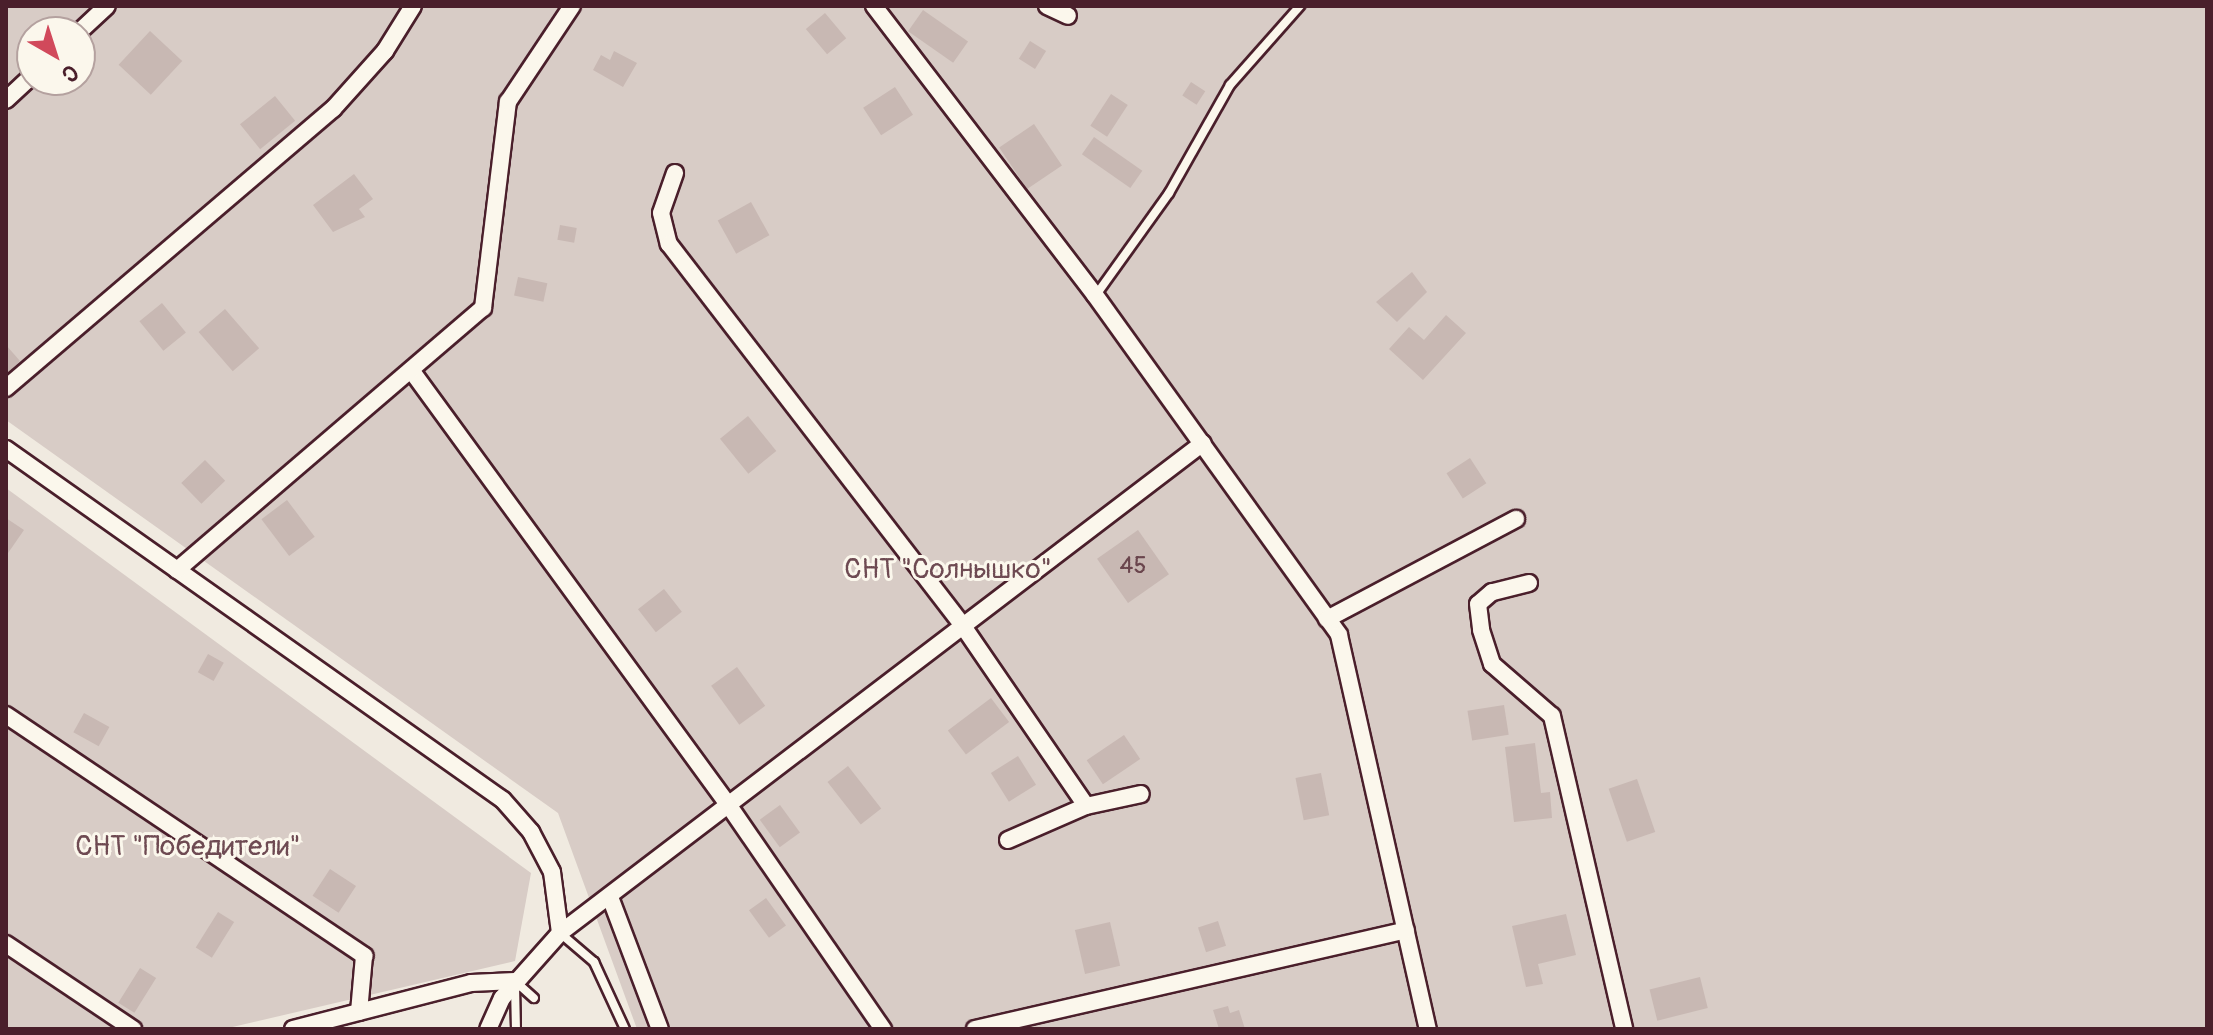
<!DOCTYPE html>
<html>
<head>
<meta charset="utf-8">
<style>
  body { margin:0 }
  #map { position:relative; width:2213px; height:1035px; overflow:hidden; background:#f0eae0; font-family:Pangolin,sans-serif }
  div>[style] { position:absolute }
  .green>* { inset:0; background:#d8ccc6 }
  .building>* { inset:0; background:#c8b8b3; transform-origin:0 0 }
  .roads { filter:drop-shadow(2px 0 #4a1f2b) drop-shadow(-2px 0 #4a1f2b) drop-shadow(0 2px #4a1f2b) drop-shadow(0 -2px #4a1f2b) }
  .service>* { height:8px; margin:-4px; padding:0 4px; transform-origin:4px; border-radius:4px; background:#fbf7ec }
  .minor>* { height:16px; margin:-8px; padding:0 8px; transform-origin:8px; border-radius:8px; background:#fbf7ec }
  span { translate:-50% -50%; white-space:nowrap; text-align:center; line-height:1.15; -webkit-text-stroke:6px #fbf7ec; paint-order:stroke }
  .number-label { font-size:24px; color:#6a454d }
  .number-label span { -webkit-text-stroke-width:0 }
  .park-label { font-size:28px; color:#6e4a52 }
  .frame { position:absolute; inset:0; border:8px solid #4a1f2b; pointer-events:none }
  .north { position:absolute; left:16px; top:16px; width:80px; height:80px; box-sizing:border-box; background:#fbf7ec; border:2px solid #b4a19f; border-radius:50%; rotate:141deg; font-size:22px; font-weight:700; line-height:32px; text-align:center; color:#4a1f2b }
  .north::after { content:''; display:block; margin:auto; width:28px; height:36px; background:#d1495b; clip-path:polygon(50% 0,100% 100%,50% 72%,0 100%) }
</style>
</head>
<body>
<div id="map">
  <div class="green">
    <i style="clip-path:polygon(evenodd,6px 6px,2207px 6px,2207px 1029px,637px 1029px,558px 813px,6px 420px,6px 6px,32px 32px,80px 32px,80px 80px,32px 80px,32px 32px)"></i>
    <i style="clip-path:polygon(6px 488px,531px 873px,515px 961px,224px 1029px,6px 1029px)"></i>
  </div>
  <div class="building">
    <i style="left:923px;top:10px;width:55px;height:26px;rotate:35deg"></i>
    <i style="left:825px;top:13px;width:33px;height:25px;rotate:50deg"></i>
    <i style="left:150px;top:31px;width:44px;height:46px;rotate:43deg"></i>
    <i style="left:1030px;top:41px;width:19px;height:21px;rotate:32deg"></i>
    <i style="clip-path:polygon(614px 51px,637px 63px,623px 87px,593px 70px,601px 55px,610px 60px)"></i>
    <i style="left:1191px;top:82px;width:17px;height:16px;rotate:33deg"></i>
    <i style="left:895px;top:87px;width:33px;height:38px;rotate:57deg"></i>
    <i style="left:1111px;top:94px;width:20px;height:38px;rotate:33deg"></i>
    <i style="left:275px;top:96px;width:32px;height:45px;rotate:51deg"></i>
    <i style="left:1034px;top:124px;width:50px;height:42px;rotate:56deg"></i>
    <i style="left:1094px;top:137px;width:59px;height:21px;rotate:35deg"></i>
    <i style="clip-path:polygon(354px 174px,373px 199px,359px 209px,365px 217px,333px 232px,313px 205px)"></i>
    <i style="left:751px;top:202px;width:38px;height:38px;rotate:61deg"></i>
    <i style="left:560px;top:225px;width:17px;height:15px;rotate:10deg"></i>
    <i style="clip-path:polygon(1412px 272px,1427px 292px,1397px 322px,1376px 302px)"></i>
    <i style="left:518px;top:277px;width:30px;height:19px;rotate:12deg"></i>
    <i style="left:162px;top:303px;width:38px;height:29px;rotate:51deg"></i>
    <i style="left:225px;top:309px;width:52px;height:35px;rotate:49deg"></i>
    <i style="clip-path:polygon(1446px 315px,1466px 333px,1423px 380px,1389px 349px,1409px 327px,1424px 340px)"></i>
    <i style="clip-path:polygon(6px 345px,20px 361px,6px 374px)"></i>
    <i style="left:748px;top:416px;width:45px;height:36px;rotate:51deg"></i>
    <i style="left:1470px;top:458px;width:30px;height:28px;rotate:57deg"></i>
    <i style="left:205px;top:460px;width:29px;height:33px;rotate:46deg"></i>
    <i style="left:287px;top:500px;width:46px;height:32px;rotate:53deg"></i>
    <i style="clip-path:polygon(6px 518px,24px 530px,6px 556px)"></i>
    <i style="left:1138px;top:530px;width:54px;height:50px;rotate:55deg"></i>
    <i style="left:664px;top:589px;width:29px;height:33px;rotate:52deg"></i>
    <i style="left:208px;top:654px;width:18px;height:21px;rotate:29deg"></i>
    <i style="left:737px;top:667px;width:48px;height:32px;rotate:54deg"></i>
    <i style="left:991px;top:698px;width:30px;height:54px;rotate:53deg"></i>
    <i style="left:1504px;top:705px;width:30px;height:37px;rotate:81deg"></i>
    <i style="left:84px;top:713px;width:29px;height:22px;rotate:29deg"></i>
    <i style="left:1124px;top:735px;width:29px;height:45px;rotate:56deg"></i>
    <i style="clip-path:polygon(1535px 743px,1541px 793px,1550px 792px,1552px 818px,1514px 822px,1505px 747px)"></i>
    <i style="left:1018px;top:756px;width:34px;height:32px;rotate:58deg"></i>
    <i style="left:848px;top:766px;width:54px;height:26px;rotate:52deg"></i>
    <i style="left:1321px;top:773px;width:43px;height:26px;rotate:79deg"></i>
    <i style="left:1637px;top:779px;width:56px;height:30px;rotate:71deg"></i>
    <i style="left:780px;top:805px;width:34px;height:25px;rotate:54deg"></i>
    <i style="left:330px;top:869px;width:31px;height:32px;rotate:33deg"></i>
    <i style="left:766px;top:898px;width:34px;height:21px;rotate:54deg"></i>
    <i style="left:218px;top:912px;width:19px;height:42px;rotate:32deg"></i>
    <i style="clip-path:polygon(1566px 914px,1576px 955px,1538px 964px,1543px 984px,1526px 987px,1512px 926px)"></i>
    <i style="left:1218px;top:921px;width:26px;height:21px;rotate:72deg"></i>
    <i style="left:1110px;top:922px;width:45px;height:36px;rotate:77deg"></i>
    <i style="left:140px;top:968px;width:19px;height:41px;rotate:32deg"></i>
    <i style="left:1700px;top:977px;width:32px;height:52px;rotate:76deg"></i>
    <i style="clip-path:polygon(1228px 1006px,1230px 1013px,1239px 1010px,1245px 1029px,1219px 1029px,1213px 1010px)"></i>
  </div>
  <div class="roads">
    <div class="service">
      <i style="left:1096px;top:295px;width:125px;rotate:-54.4deg"></i>
      <i style="left:1169px;top:193px;width:124px;rotate:-60.5deg"></i>
      <i style="left:1230px;top:85px;width:106px;rotate:-48.5deg"></i>
      <i style="left:560px;top:933px;width:45px;rotate:40.5deg"></i>
      <i style="left:594px;top:962px;width:74px;rotate:65.2deg"></i>
      <i style="left:516px;top:982px;width:24px;rotate:42deg"></i>
      <i style="left:515px;top:986px;width:43px;rotate:88.7deg"></i>
    </div>
    <div class="minor">
      <i style="left:874px;top:6px;width:364px;rotate:52.6deg"></i>
      <i style="left:1095px;top:295px;width:418px;rotate:54.3deg"></i>
      <i style="left:1339px;top:635px;width:404px;rotate:77.3deg"></i>
      <i style="left:1047px;top:6px;width:23px;rotate:25deg"></i>
      <i style="left:79px;top:32px;width:38px;rotate:-43deg"></i>
      <i style="left:6px;top:100px;width:35px;rotate:-43deg"></i>
      <i style="left:675px;top:173px;width:42px;rotate:109.3deg"></i>
      <i style="left:661px;top:213px;width:32px;rotate:76deg"></i>
      <i style="left:669px;top:244px;width:486px;rotate:52.4deg"></i>
      <i style="left:965px;top:629px;width:214px;rotate:55.6deg"></i>
      <i style="left:411px;top:370px;width:536px;rotate:53.88deg"></i>
      <i style="left:727px;top:803px;width:275px;rotate:55.4deg"></i>
      <i style="left:6px;top:388px;width:430px;rotate:-40.5deg"></i>
      <i style="left:333px;top:109px;width:78px;rotate:-48.1deg"></i>
      <i style="left:385px;top:51px;width:53px;rotate:-58.1deg"></i>
      <i style="left:6px;top:449px;width:608px;rotate:35.23deg"></i>
      <i style="left:503px;top:800px;width:43px;rotate:48.8deg"></i>
      <i style="left:531px;top:832px;width:45px;rotate:62.3deg"></i>
      <i style="left:552px;top:872px;width:62px;rotate:82.5deg"></i>
      <i style="left:560px;top:933px;width:87px;rotate:131.7deg"></i>
      <i style="left:502px;top:998px;width:34px;rotate:114deg"></i>
      <i style="left:177px;top:570px;width:403px;rotate:-40.6deg"></i>
      <i style="left:483px;top:308px;width:208px;rotate:-83.1deg"></i>
      <i style="left:508px;top:102px;width:115px;rotate:-56.3deg"></i>
      <i style="left:1529px;top:583px;width:38px;rotate:166deg"></i>
      <i style="left:1492px;top:592px;width:18px;rotate:139deg"></i>
      <i style="left:1478px;top:604px;width:26px;rotate:83deg"></i>
      <i style="left:1481px;top:630px;width:36px;rotate:72deg"></i>
      <i style="left:1492px;top:664px;width:79px;rotate:40.9deg"></i>
      <i style="left:1552px;top:716px;width:321px;rotate:77deg"></i>
      <i style="left:1327px;top:619px;width:214px;rotate:-27.9deg"></i>
      <i style="left:6px;top:715px;width:432px;rotate:33.9deg"></i>
      <i style="left:364px;top:956px;width:56px;rotate:95.1deg"></i>
      <i style="left:1008px;top:840px;width:85px;rotate:-23.6deg"></i>
      <i style="left:1086px;top:806px;width:56px;rotate:-12.3deg"></i>
      <i style="left:610px;top:897px;width:141px;rotate:69.3deg"></i>
      <i style="left:560px;top:933px;width:808px;rotate:-37.31deg"></i>
      <i style="left:6px;top:944px;width:153px;rotate:33.8deg"></i>
      <i style="left:293px;top:1029px;width:184px;rotate:-14.5deg"></i>
      <i style="left:471px;top:983px;width:44px;rotate:-2.6deg"></i>
      <i style="left:975px;top:1029px;width:442px;rotate:-12.9deg"></i>
    </div>
  </div>
  <div class="number-label">
    <span style="left:1133px;top:566px">45</span>
  </div>
  <div class="park-label">
    <span style="left:948px;top:570px">СНТ "Солнышко"</span>
    <span style="left:188px;top:847px">СНТ "Победители"</span>
  </div>
  <div class="frame"></div>
  <div class="north">С</div>
</div>
</body>
</html>
